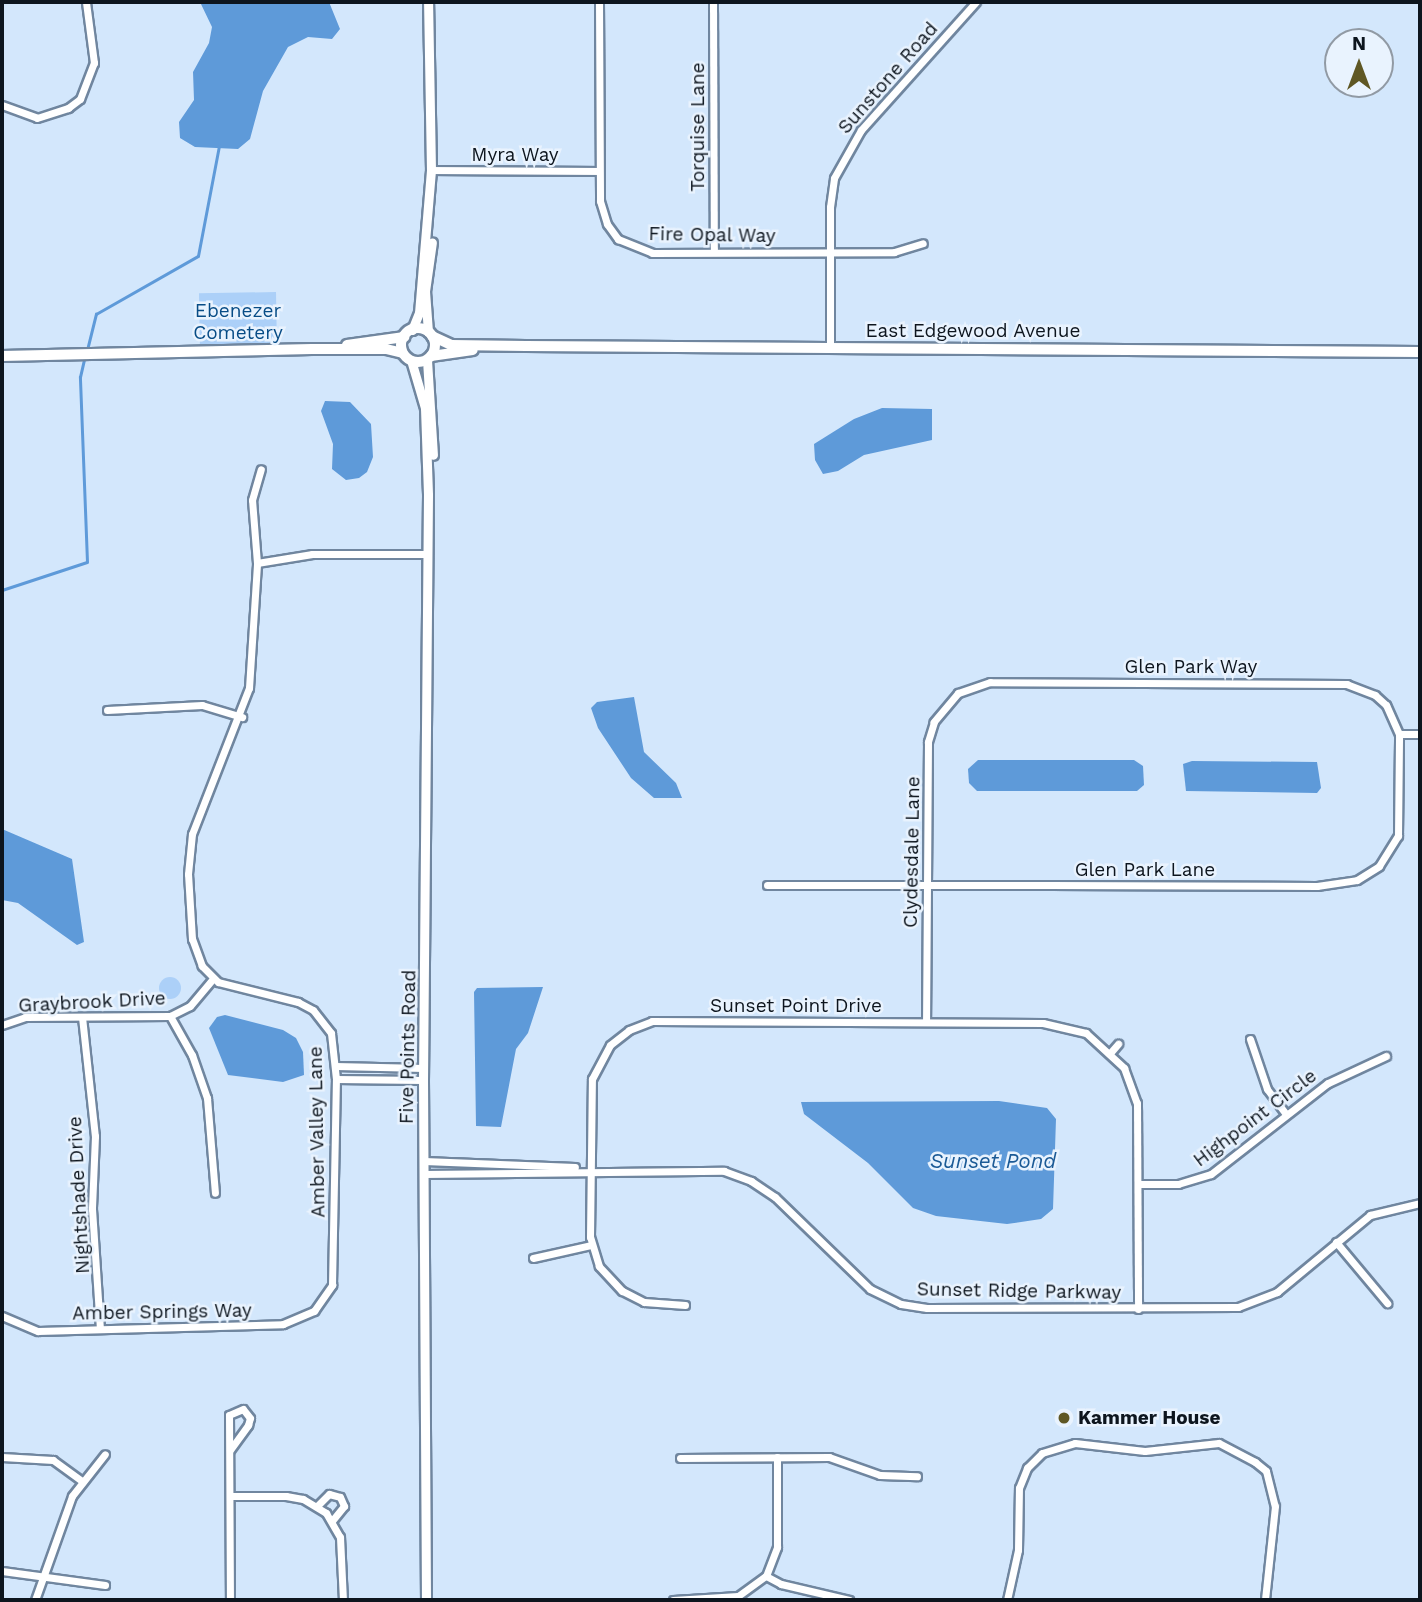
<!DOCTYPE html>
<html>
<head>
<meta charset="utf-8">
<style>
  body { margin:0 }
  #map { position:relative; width:1422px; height:1602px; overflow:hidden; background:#d3e7fc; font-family:"Work Sans",sans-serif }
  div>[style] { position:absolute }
  .green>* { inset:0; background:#acd0f8; transform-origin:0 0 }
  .round { border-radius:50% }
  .water>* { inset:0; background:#5e9ad9 }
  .stream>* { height:2.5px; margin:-1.25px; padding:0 1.25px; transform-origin:1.25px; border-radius:1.25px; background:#5e9ad9 }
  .roads { filter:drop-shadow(2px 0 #70869f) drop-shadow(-2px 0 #70869f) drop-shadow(0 2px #70869f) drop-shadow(0 -2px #70869f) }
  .minor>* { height:7px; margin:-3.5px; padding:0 3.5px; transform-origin:3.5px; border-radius:3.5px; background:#fff }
  .tertiary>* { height:9px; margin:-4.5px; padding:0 4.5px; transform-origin:4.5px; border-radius:4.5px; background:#fff }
  .secondary>* { height:10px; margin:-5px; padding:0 5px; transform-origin:5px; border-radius:5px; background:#fff }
  .secondary>.ring { margin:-5px; padding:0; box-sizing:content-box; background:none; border:10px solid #fff; border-radius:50% }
  .dots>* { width:19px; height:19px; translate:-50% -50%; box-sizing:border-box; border:4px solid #e9f3fe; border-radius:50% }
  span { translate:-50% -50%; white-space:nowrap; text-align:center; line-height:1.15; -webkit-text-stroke:5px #e9f3fe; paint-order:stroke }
  .street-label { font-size:19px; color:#0d151e }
  .park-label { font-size:19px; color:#074c86 }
  .poi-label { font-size:19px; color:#0d151e; font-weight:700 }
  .left { translate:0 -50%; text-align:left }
  .water-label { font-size:21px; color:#1b5a96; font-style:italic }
  .frame { position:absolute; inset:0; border:4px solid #0d151e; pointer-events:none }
  .north { position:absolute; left:1324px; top:28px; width:70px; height:70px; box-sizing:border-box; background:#e9f3fe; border:2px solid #919aa4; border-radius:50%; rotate:0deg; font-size:19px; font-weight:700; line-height:28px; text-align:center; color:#0d151e }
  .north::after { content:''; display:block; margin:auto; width:24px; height:32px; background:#5f5724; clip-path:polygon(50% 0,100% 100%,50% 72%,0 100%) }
</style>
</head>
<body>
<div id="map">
  <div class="green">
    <i style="left:276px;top:292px;width:58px;height:77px;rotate:89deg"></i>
    <i class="round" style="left:159px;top:977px;width:22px;height:22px"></i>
  </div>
  <div class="water">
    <i style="clip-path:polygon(200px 2px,329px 2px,340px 29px,332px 39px,308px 37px,288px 47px,263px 91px,250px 139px,238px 149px,195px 147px,180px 138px,179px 122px,194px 100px,193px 72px,209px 43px,212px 27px)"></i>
    <i style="clip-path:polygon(325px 401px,350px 402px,371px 424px,373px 457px,367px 472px,359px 478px,346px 480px,332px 469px,333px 444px,321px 411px)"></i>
    <i style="clip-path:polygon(882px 408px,932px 409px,932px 440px,864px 455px,838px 471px,823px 474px,815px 460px,814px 444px,854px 419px)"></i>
    <i style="clip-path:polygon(634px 697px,644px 752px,676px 783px,682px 798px,654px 798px,631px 778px,598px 728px,591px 708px,597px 702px)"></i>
    <i style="clip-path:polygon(978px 760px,1134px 760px,1143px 766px,1144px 785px,1137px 791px,977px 791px,969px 783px,968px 769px)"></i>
    <i style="clip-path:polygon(1192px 761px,1317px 762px,1321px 788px,1317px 793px,1186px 791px,1183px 764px)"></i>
    <i style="clip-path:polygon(2px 829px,72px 859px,84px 942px,77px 945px,18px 903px,2px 900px)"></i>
    <i style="clip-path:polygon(543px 987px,528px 1033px,516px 1049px,501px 1127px,476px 1126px,474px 992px,477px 988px)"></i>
    <i style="clip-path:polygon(225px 1015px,283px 1030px,296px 1038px,303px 1052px,304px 1075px,283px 1082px,228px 1075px,209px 1028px,217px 1017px)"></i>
    <i style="clip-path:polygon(999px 1101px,1047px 1108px,1056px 1119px,1053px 1209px,1041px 1219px,1007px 1224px,936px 1216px,913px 1208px,868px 1163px,804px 1114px,801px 1102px)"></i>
  </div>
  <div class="stream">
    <i style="left:87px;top:350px;width:37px;rotate:-76deg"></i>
    <i style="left:96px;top:314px;width:117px;rotate:-29.6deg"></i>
    <i style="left:198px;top:256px;width:112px;rotate:-79.2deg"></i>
    <i style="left:2px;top:590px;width:89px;rotate:-18.2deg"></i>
    <i style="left:87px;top:562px;width:185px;rotate:-92.2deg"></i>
    <i style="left:80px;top:377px;width:22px;rotate:-77deg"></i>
  </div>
  <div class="roads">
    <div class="minor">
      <i style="left:599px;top:2px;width:199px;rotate:89.7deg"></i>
      <i style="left:600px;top:201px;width:24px;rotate:73deg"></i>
      <i style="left:607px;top:224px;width:19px;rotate:54deg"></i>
      <i style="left:618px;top:239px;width:37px;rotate:22deg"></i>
      <i style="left:652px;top:253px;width:242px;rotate:-0.2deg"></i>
      <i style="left:894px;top:252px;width:30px;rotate:-17deg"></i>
      <i style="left:713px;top:2px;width:250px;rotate:89.8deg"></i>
      <i style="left:2px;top:105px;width:37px;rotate:20deg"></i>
      <i style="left:37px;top:118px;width:33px;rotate:-18deg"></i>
      <i style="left:68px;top:108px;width:15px;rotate:-37deg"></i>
      <i style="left:80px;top:99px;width:39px;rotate:-69deg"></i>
      <i style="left:94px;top:63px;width:62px;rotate:-97.5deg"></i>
      <i style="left:431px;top:170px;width:168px;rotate:0.3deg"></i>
      <i style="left:830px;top:348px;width:141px;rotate:-90deg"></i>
      <i style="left:830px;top:207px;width:29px;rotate:-82deg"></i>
      <i style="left:834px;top:178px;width:55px;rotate:-60.6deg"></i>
      <i style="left:861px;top:130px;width:172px;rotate:-48.1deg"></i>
      <i style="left:257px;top:563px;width:56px;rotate:-9.3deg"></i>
      <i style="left:312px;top:554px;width:116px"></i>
      <i style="left:107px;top:710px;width:95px;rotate:-3deg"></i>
      <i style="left:202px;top:705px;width:42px;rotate:16.7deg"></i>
      <i style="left:1399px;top:734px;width:21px"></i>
      <i style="left:767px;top:885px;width:282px"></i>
      <i style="left:1049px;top:885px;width:268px;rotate:0.2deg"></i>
      <i style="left:1317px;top:886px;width:40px;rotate:-8.5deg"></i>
      <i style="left:1357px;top:880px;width:26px;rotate:-32deg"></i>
      <i style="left:1379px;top:866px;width:36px;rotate:-58deg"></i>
      <i style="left:1398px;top:836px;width:102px;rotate:-89.4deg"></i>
      <i style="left:1399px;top:734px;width:32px;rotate:-114deg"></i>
      <i style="left:1386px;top:705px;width:15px;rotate:-138deg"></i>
      <i style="left:1375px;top:695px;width:30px;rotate:-159deg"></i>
      <i style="left:1347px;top:684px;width:357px;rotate:-179.7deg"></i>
      <i style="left:990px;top:682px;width:34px;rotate:161deg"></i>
      <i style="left:958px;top:693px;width:38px;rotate:130deg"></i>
      <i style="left:934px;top:722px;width:21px;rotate:107deg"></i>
      <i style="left:928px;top:742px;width:143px;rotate:90.4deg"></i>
      <i style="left:927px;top:885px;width:137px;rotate:90.4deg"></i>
      <i style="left:170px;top:1016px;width:45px;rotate:60.6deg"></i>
      <i style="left:192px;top:1055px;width:46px;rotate:70.8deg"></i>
      <i style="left:207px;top:1098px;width:95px;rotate:85.2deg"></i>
      <i style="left:82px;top:1017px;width:120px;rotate:83.8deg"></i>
      <i style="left:95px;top:1136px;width:73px;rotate:92.4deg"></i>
      <i style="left:92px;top:1209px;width:120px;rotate:86.2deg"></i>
      <i style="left:2px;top:1025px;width:24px;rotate:-19deg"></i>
      <i style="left:25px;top:1017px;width:145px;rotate:-0.4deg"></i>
      <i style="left:170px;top:1016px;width:22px;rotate:-27deg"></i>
      <i style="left:190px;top:1006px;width:35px;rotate:-50deg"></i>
      <i style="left:1250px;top:1039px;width:53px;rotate:71.2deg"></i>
      <i style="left:1267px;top:1089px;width:30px;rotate:53deg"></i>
      <i style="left:1111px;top:1052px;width:11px;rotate:-49deg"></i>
      <i style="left:335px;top:1066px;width:89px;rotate:1.3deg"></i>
      <i style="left:336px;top:1079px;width:87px;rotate:0.7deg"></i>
      <i style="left:424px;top:1161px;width:151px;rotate:2.3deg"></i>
      <i style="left:424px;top:1174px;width:300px;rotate:-0.6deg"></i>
      <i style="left:724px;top:1171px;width:29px;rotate:20deg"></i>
      <i style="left:751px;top:1181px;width:29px;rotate:34deg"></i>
      <i style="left:775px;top:1197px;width:132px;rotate:44.1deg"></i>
      <i style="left:870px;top:1289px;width:34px;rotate:26deg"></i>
      <i style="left:901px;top:1304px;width:26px;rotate:9deg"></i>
      <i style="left:927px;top:1308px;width:311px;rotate:-0.2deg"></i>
      <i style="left:1238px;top:1307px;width:42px;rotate:-21deg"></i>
      <i style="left:1277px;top:1292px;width:121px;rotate:-39.6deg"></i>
      <i style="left:1370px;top:1215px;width:51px;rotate:-13.5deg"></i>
      <i style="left:1138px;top:1184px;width:40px"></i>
      <i style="left:1178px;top:1184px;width:34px;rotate:-17deg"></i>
      <i style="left:1211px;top:1174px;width:148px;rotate:-37.9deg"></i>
      <i style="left:1328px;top:1083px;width:64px;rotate:-25deg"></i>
      <i style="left:1336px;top:1242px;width:80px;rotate:50.1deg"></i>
      <i style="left:533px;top:1258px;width:59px;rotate:-12.6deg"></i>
      <i style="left:685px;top:1305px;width:41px;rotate:-175.8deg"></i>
      <i style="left:644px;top:1302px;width:25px;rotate:-153deg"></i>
      <i style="left:622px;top:1291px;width:34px;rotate:-133deg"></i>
      <i style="left:599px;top:1266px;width:30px;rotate:-107deg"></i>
      <i style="left:590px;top:1237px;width:158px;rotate:-89.3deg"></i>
      <i style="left:592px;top:1079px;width:38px;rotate:-62deg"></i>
      <i style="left:610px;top:1045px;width:24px;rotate:-38deg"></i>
      <i style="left:629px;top:1030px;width:25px;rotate:-21deg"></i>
      <i style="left:652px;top:1021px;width:391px;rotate:0.3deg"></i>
      <i style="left:1043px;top:1023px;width:44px;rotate:13.1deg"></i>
      <i style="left:1086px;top:1033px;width:52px;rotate:42.6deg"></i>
      <i style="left:1124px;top:1068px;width:37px;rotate:70deg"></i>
      <i style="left:1137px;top:1103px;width:206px;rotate:89.7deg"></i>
      <i style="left:2px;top:1316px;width:39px;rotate:23deg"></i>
      <i style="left:38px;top:1331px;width:245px;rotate:-1.6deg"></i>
      <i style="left:283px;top:1324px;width:34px;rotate:-23deg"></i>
      <i style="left:314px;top:1311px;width:32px;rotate:-55deg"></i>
      <i style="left:332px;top:1285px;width:206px;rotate:-88.9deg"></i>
      <i style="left:336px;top:1079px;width:46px;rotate:-96.2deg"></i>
      <i style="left:331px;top:1033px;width:29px;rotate:-128deg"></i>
      <i style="left:313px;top:1010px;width:17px;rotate:-152deg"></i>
      <i style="left:298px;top:1002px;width:82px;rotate:-166deg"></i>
      <i style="left:218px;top:982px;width:23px;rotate:-135deg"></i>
      <i style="left:202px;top:966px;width:29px;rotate:-110deg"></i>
      <i style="left:192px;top:939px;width:65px;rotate:-93.5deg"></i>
      <i style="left:188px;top:874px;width:40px;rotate:-84.3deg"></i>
      <i style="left:192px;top:834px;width:157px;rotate:-68.7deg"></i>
      <i style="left:249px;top:688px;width:125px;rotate:-86.3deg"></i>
      <i style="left:257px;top:563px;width:63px;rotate:-94.5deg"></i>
      <i style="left:252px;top:500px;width:32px;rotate:-74deg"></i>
      <i style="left:230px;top:1450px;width:31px;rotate:-54deg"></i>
      <i style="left:248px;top:1425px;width:7px;rotate:-74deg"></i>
      <i style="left:250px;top:1418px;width:11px;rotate:-128deg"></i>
      <i style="left:243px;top:1409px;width:15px;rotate:157deg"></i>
      <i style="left:229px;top:1415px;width:185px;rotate:89.7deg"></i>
      <i style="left:2px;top:1457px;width:51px;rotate:3.4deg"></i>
      <i style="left:53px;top:1460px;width:34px;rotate:36deg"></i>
      <i style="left:680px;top:1458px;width:149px;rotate:-0.4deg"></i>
      <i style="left:829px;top:1457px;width:54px;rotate:19.4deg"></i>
      <i style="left:880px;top:1475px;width:37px;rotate:2deg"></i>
      <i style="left:230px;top:1496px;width:56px"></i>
      <i style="left:286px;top:1496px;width:17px;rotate:10deg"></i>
      <i style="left:303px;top:1499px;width:27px;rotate:31deg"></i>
      <i style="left:326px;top:1513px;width:28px;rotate:60deg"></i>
      <i style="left:340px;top:1537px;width:63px;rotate:87.3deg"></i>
      <i style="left:317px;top:1506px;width:17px;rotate:-45deg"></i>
      <i style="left:329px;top:1494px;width:11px;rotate:15deg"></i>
      <i style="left:340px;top:1497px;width:10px;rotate:66deg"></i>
      <i style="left:344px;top:1506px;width:19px;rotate:129deg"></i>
      <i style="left:2px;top:1571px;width:104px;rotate:7.7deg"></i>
      <i style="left:766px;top:1576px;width:17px;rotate:28deg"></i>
      <i style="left:781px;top:1584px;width:70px;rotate:13.2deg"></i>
      <i style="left:35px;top:1600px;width:110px;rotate:-70.4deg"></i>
      <i style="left:72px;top:1496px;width:53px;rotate:-51.8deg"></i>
      <i style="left:673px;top:1600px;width:65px;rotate:-3.5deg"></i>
      <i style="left:738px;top:1596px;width:34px;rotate:-36deg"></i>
      <i style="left:766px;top:1576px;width:31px;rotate:-69deg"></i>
      <i style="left:777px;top:1547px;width:90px;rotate:-90deg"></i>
      <i style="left:1007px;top:1600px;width:51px;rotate:-77.6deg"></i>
      <i style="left:1018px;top:1550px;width:62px;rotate:-89.1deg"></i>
      <i style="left:1019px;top:1488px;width:22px;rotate:-68deg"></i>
      <i style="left:1027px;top:1468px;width:21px;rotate:-45deg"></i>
      <i style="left:1042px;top:1453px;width:34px;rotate:-17deg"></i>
      <i style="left:1075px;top:1443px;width:70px;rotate:6.5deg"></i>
      <i style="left:1145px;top:1451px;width:74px;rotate:-6.2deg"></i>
      <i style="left:1219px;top:1443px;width:41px;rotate:27.8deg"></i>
      <i style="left:1255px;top:1462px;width:14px;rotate:39deg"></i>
      <i style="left:1266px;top:1471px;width:36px;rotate:76deg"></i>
      <i style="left:1275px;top:1506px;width:95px;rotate:96.1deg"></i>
    </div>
    <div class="tertiary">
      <i style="left:412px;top:330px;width:18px;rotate:-68deg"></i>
      <i style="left:419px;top:313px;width:144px;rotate:-85.2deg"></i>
      <i style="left:431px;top:170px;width:168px;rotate:-91deg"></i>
      <i style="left:428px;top:332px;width:41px;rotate:-94.2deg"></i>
      <i style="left:425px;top:291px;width:49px;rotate:-81.9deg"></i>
      <i style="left:411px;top:360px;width:50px;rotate:73.7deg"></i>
      <i style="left:425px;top:408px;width:87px;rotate:88deg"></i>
      <i style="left:428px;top:495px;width:585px;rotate:90.49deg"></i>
      <i style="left:423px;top:1080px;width:520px;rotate:89.67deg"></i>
      <i style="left:427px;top:360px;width:95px;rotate:86.4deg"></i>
    </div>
    <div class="secondary">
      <i class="ring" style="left:401px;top:328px;width:24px;height:24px"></i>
      <i style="left:432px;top:336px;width:21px;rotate:25deg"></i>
      <i style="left:451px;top:345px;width:75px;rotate:0.8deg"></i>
      <i style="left:526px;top:346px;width:894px;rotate:0.38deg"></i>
      <i style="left:347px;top:345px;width:58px;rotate:-8deg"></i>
      <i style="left:2px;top:356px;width:310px;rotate:-1.3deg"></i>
      <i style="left:312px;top:349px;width:74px"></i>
      <i style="left:386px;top:349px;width:17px;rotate:13deg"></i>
      <i style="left:431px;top:356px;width:42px;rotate:-8.1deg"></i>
    </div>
  </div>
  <div class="dots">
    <i style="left:1064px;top:1418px;background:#5f5724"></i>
  </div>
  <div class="street-label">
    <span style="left:888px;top:78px;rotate:-49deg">Sunstone Road</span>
    <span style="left:698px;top:127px;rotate:-90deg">Torquise Lane</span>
    <span style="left:515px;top:155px">Myra Way</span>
    <span style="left:712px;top:235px;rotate:1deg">Fire Opal Way</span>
    <span style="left:973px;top:331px">East Edgewood Avenue</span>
    <span style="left:1191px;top:667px">Glen Park Way</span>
    <span style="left:912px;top:852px;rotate:-89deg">Clydesdale Lane</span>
    <span style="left:1145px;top:870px">Glen Park Lane</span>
    <span style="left:92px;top:1002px;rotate:-3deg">Graybrook Drive</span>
    <span style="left:796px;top:1006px">Sunset Point Drive</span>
    <span style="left:408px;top:1047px;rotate:-89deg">Five Points Road</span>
    <span style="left:1255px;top:1118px;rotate:-37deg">Highpoint Circle</span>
    <span style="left:317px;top:1132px;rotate:-91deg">Amber Valley Lane</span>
    <span style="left:79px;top:1195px;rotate:-93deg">Nightshade Drive</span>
    <span style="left:1019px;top:1291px;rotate:1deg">Sunset Ridge Parkway</span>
    <span style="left:162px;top:1312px;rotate:-1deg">Amber Springs Way</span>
  </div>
  <div class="park-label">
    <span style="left:238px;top:322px">Ebenezer<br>Cometery</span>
  </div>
  <div class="poi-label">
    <span class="left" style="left:1078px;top:1418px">Kammer House</span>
  </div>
  <div class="water-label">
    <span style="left:993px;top:1161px">Sunset Pond</span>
  </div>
  <div class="frame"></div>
  <div class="north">N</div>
</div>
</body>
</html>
